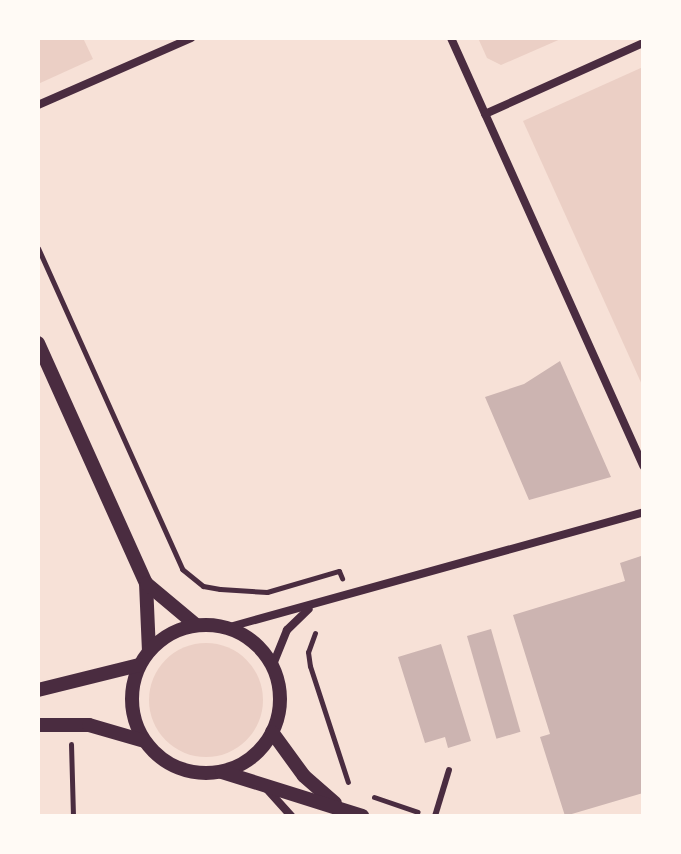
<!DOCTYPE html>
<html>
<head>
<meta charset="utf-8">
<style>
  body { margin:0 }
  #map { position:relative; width:681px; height:854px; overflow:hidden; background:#f7e1d7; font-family:Ubuntu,sans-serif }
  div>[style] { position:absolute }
  .green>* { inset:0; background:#ebcfc5 }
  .round { border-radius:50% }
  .building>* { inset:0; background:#ccb4b1; transform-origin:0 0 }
  .path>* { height:5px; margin:-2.5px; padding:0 2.5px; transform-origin:2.5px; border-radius:2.5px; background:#4a2c40 }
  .service>* { height:6px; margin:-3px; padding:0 3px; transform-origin:3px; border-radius:3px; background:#4a2c40 }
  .minor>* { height:8px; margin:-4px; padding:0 4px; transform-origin:4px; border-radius:4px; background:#4a2c40 }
  .tertiary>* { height:14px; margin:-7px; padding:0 7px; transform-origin:7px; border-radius:7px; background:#4a2c40 }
  .tertiary>.ring { margin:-7px; padding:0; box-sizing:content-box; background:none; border:14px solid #4a2c40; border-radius:50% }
  span { translate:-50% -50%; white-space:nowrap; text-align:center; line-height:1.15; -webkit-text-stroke:7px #fffaf5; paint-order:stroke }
  .frame { position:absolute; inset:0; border:40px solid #fffaf5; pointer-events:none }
</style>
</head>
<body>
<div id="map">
  <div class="green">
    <i style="clip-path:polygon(38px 38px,83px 38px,93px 59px,38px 84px)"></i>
    <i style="clip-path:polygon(478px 38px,563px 38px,501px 65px,487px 58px)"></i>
    <i style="clip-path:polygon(643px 67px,643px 387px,523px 121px)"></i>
    <i class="round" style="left:149px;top:643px;width:114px;height:114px"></i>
  </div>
  <div class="building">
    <i style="clip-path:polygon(560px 361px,611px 477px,529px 500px,485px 397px,524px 384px)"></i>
    <i style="clip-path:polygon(641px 556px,643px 793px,565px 816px,540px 737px,550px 734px,513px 615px,625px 581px,620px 563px)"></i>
    <i style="left:491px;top:629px;width:107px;height:25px;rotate:74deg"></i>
    <i style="clip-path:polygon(441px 644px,471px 741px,448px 748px,445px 737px,425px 743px,398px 657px)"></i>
  </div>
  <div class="path">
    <i style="left:38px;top:248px;width:352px;rotate:65.8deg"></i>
    <i style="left:182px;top:569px;width:27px;rotate:39deg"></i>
    <i style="left:203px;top:586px;width:17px;rotate:10deg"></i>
    <i style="left:220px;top:589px;width:47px;rotate:3.7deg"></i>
    <i style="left:267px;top:592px;width:75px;rotate:-16.3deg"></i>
    <i style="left:339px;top:571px;width:8px;rotate:67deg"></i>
    <i style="left:315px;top:633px;width:20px;rotate:110deg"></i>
    <i style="left:308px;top:652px;width:14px;rotate:82deg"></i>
    <i style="left:310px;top:666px;width:122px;rotate:71.9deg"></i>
    <i style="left:71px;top:744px;width:72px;rotate:88.4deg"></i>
    <i style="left:374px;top:797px;width:46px;rotate:18.8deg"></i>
  </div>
  <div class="service">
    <i style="left:435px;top:816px;width:48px;rotate:-73.1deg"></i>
  </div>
  <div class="minor">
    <i style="left:451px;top:38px;width:469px;rotate:65.8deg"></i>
    <i style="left:38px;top:105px;width:167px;rotate:-23.6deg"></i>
    <i style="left:485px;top:114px;width:173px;rotate:-24.2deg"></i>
    <i style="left:226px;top:628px;width:433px;rotate:-15.5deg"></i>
    <i style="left:272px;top:667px;width:40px;rotate:-68deg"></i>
    <i style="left:287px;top:630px;width:30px;rotate:-44deg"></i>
    <i style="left:266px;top:788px;width:38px;rotate:48deg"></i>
  </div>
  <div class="tertiary">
    <i style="left:38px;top:343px;width:263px;rotate:65.8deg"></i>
    <i style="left:146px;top:583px;width:68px;rotate:87.5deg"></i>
    <i style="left:147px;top:584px;width:64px;rotate:39.9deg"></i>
    <i class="ring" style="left:132px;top:625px;width:134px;height:134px"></i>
    <i style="left:38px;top:690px;width:104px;rotate:-13.9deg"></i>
    <i style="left:38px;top:725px;width:51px"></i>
    <i style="left:89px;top:725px;width:57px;rotate:16.2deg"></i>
    <i style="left:272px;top:732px;width:54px;rotate:54deg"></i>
    <i style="left:304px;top:776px;width:41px;rotate:41.1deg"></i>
    <i style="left:222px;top:772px;width:147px;rotate:17.4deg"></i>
  </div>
  <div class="frame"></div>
</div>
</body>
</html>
